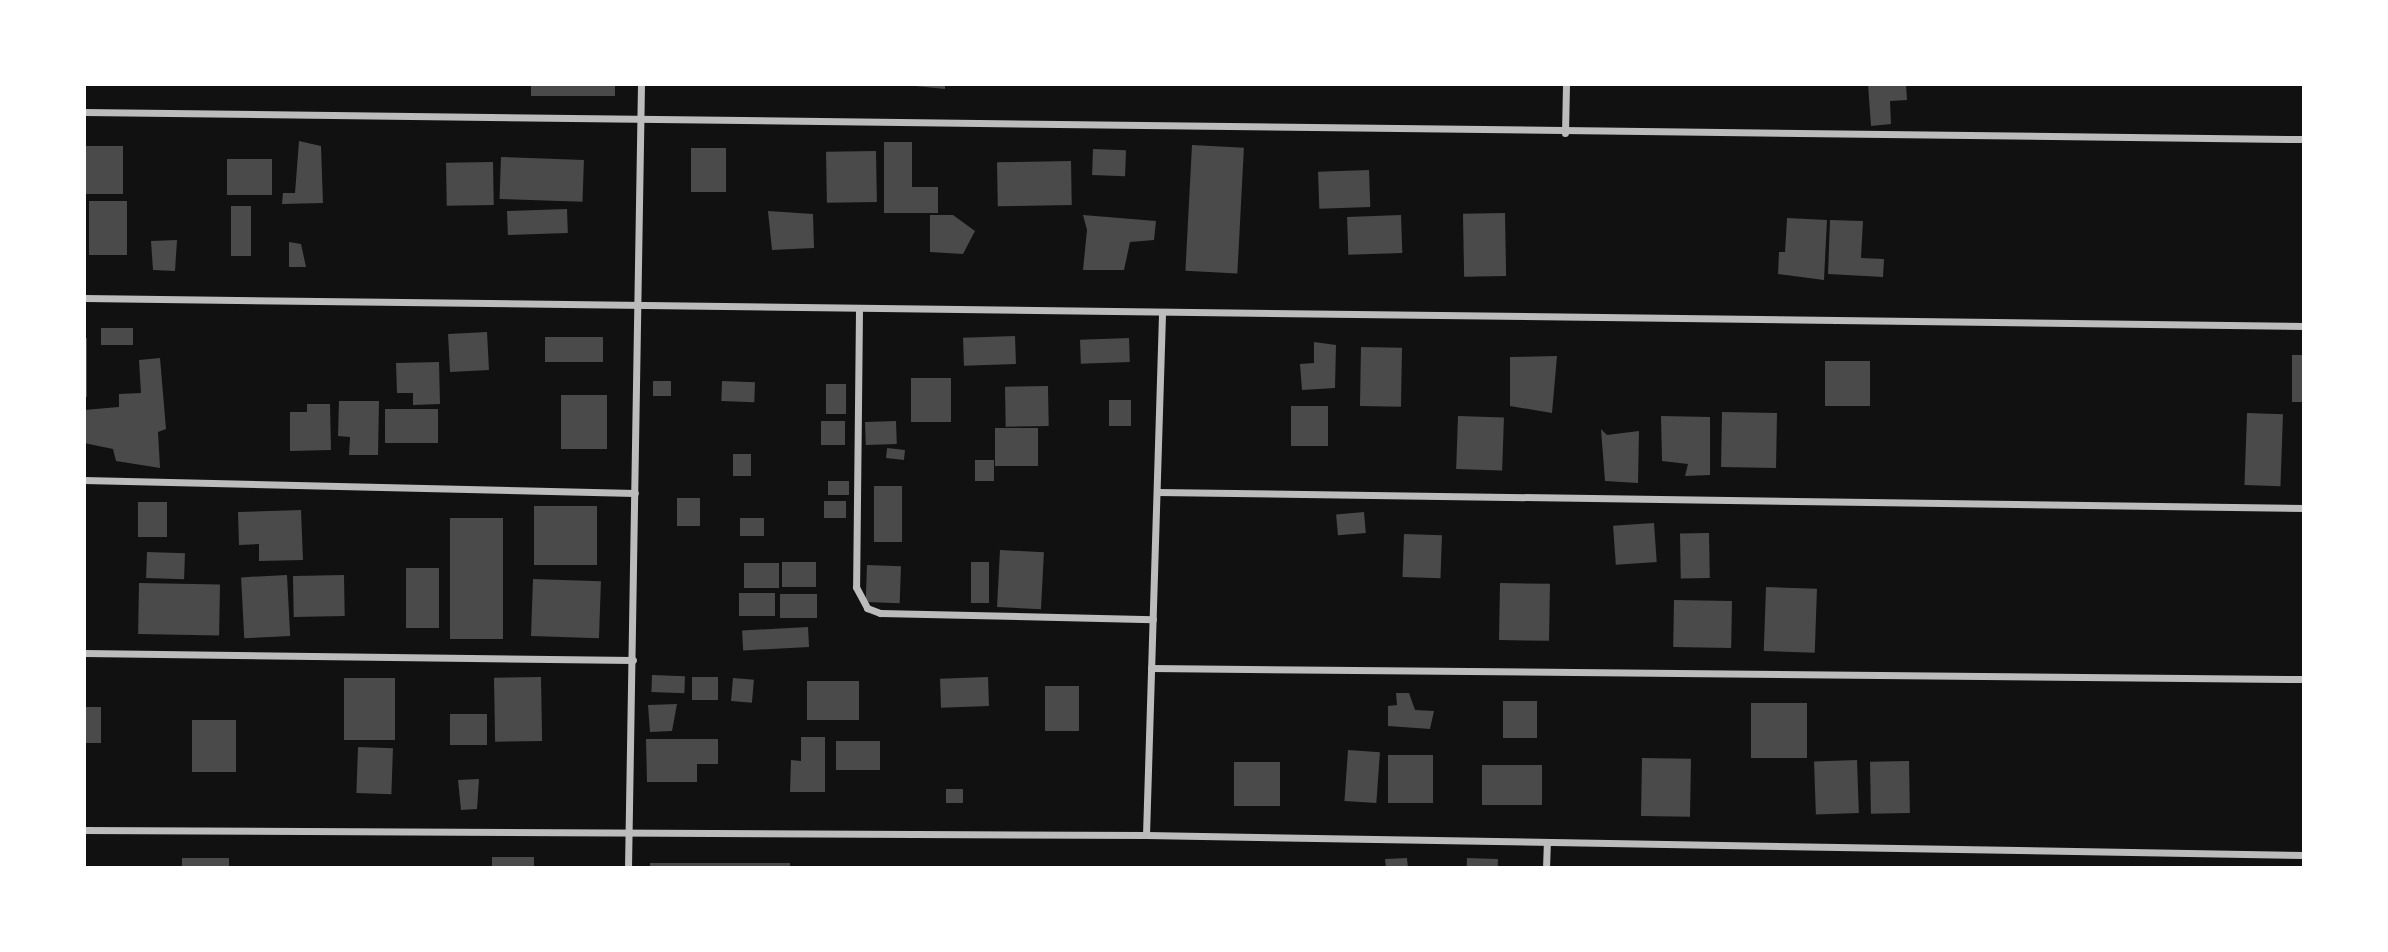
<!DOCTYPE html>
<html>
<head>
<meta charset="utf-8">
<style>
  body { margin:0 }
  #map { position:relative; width:2388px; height:952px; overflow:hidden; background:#111; font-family:"DM Sans",sans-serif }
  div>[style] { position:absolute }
  .building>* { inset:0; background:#4a4a4a; transform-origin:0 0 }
  .minor>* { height:7px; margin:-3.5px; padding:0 3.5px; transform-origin:3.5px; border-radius:3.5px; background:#bcbcbc }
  span { translate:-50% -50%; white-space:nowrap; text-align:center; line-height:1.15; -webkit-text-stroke:6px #fff; paint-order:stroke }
  .frame { position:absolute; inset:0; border:86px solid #fff; pointer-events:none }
</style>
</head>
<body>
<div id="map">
  <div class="building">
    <i style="left:531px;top:84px;width:84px;height:12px"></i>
    <i style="clip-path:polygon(915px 84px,945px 84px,945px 89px,915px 86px)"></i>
    <i style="clip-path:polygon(1868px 84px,1906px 84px,1907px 100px,1890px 101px,1891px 124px,1871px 126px)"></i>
    <i style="clip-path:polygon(299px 141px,321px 146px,323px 203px,282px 204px,283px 193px,295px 193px)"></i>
    <i style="clip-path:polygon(884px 142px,912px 142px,912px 187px,938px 187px,938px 213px,884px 213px)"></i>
    <i style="left:1192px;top:145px;width:52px;height:126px;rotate:3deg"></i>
    <i style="left:84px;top:146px;width:39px;height:48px"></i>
    <i style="left:691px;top:148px;width:35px;height:44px"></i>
    <i style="left:1093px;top:149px;width:33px;height:26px;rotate:2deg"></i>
    <i style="left:876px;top:151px;width:51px;height:50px;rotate:89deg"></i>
    <i style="left:501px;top:157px;width:83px;height:42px;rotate:2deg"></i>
    <i style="left:227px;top:159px;width:45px;height:36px"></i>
    <i style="left:1071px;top:161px;width:44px;height:74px;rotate:89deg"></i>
    <i style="left:493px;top:162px;width:43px;height:47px;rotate:89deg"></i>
    <i style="left:1369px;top:170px;width:37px;height:51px;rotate:88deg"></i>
    <i style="left:89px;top:201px;width:38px;height:54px"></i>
    <i style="left:231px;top:206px;width:20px;height:50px"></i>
    <i style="left:567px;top:209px;width:24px;height:60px;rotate:88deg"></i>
    <i style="clip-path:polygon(768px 211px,813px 214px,814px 248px,772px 250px)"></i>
    <i style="left:1505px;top:213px;width:63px;height:42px;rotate:89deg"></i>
    <i style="clip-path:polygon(930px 215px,953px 215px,975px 231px,963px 254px,930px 252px)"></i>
    <i style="clip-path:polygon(1083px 215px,1156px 221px,1154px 240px,1130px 242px,1124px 270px,1083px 270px,1087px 230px)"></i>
    <i style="left:1401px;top:215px;width:38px;height:54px;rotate:88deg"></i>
    <i style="clip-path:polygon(1787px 218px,1827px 220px,1824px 280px,1778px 274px,1779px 252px,1785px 252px)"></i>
    <i style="clip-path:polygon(1830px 220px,1863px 221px,1861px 258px,1884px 259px,1883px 277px,1828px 274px)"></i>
    <i style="clip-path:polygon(177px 240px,175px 271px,153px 270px,151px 241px)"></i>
    <i style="clip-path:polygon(289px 242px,301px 244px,306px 267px,289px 267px)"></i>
    <i style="left:101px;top:328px;width:32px;height:17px"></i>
    <i style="left:487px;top:332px;width:38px;height:39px;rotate:87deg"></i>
    <i style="left:1015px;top:336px;width:28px;height:52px;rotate:88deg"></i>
    <i style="left:603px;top:337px;width:25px;height:58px;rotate:90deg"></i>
    <i style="left:84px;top:338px;width:3px;height:59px"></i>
    <i style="left:1129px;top:338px;width:24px;height:49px;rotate:88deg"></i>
    <i style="clip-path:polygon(1314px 342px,1336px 345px,1335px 388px,1302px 390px,1300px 364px,1314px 363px)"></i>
    <i style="left:1361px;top:347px;width:41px;height:59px;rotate:1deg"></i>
    <i style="left:2292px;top:355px;width:12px;height:47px"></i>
    <i style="clip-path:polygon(1557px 356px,1552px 413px,1510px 406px,1510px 357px)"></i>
    <i style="clip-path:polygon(160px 358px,166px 429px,158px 432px,160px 468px,116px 461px,113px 449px,84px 443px,84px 410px,119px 407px,119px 394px,141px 393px,139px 360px)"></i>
    <i style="left:1825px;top:361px;width:45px;height:45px"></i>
    <i style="clip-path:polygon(439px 362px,440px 404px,413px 405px,413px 393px,397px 393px,396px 363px)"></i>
    <i style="left:911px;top:378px;width:40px;height:44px"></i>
    <i style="left:653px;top:381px;width:18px;height:15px"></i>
    <i style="left:722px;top:381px;width:33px;height:20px;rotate:2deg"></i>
    <i style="left:826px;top:384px;width:20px;height:30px"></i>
    <i style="left:1048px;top:386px;width:40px;height:43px;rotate:89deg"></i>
    <i style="left:561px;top:395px;width:46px;height:54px"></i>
    <i style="left:1109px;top:400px;width:22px;height:26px"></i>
    <i style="clip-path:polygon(339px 401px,379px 401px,378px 455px,349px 455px,350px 437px,338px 436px)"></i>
    <i style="clip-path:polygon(307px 404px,330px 404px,331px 450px,290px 451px,290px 412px,307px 412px)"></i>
    <i style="left:1328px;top:406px;width:40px;height:37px;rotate:90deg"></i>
    <i style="left:385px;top:409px;width:53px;height:34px"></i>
    <i style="left:1722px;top:412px;width:55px;height:55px;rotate:1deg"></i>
    <i style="left:2247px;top:413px;width:36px;height:72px;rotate:2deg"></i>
    <i style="left:1458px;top:416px;width:46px;height:53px;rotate:2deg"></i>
    <i style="clip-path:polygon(1661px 416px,1710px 417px,1710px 475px,1685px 476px,1688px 464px,1662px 461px)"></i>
    <i style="left:821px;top:421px;width:24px;height:24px"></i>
    <i style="left:896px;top:421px;width:23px;height:31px;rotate:88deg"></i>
    <i style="left:995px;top:428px;width:43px;height:38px"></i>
    <i style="clip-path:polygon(1601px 429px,1607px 435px,1639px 431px,1638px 483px,1605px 481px)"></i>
    <i style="left:905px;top:450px;width:10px;height:18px;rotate:96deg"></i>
    <i style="left:733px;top:454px;width:18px;height:22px"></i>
    <i style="left:975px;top:460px;width:19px;height:21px"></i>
    <i style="left:828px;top:481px;width:21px;height:14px"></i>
    <i style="left:874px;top:486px;width:28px;height:56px"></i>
    <i style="left:677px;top:498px;width:23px;height:28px"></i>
    <i style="left:824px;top:501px;width:22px;height:17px"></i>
    <i style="left:138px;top:502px;width:29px;height:35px"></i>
    <i style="left:597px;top:506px;width:59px;height:63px;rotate:90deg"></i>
    <i style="clip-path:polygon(301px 510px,303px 560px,259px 561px,259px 544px,239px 545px,238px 512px)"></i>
    <i style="left:1364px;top:512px;width:21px;height:28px;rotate:85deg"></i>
    <i style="left:450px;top:518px;width:53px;height:121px"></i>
    <i style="left:740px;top:518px;width:24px;height:18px"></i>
    <i style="left:1654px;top:523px;width:39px;height:41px;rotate:86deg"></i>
    <i style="left:1709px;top:533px;width:45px;height:29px;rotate:89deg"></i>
    <i style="left:1404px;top:534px;width:38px;height:43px;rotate:2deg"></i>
    <i style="left:1000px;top:550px;width:44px;height:57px;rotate:3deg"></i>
    <i style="left:147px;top:552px;width:38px;height:26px;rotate:2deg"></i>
    <i style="left:816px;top:562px;width:25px;height:34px;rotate:90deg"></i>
    <i style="left:971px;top:562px;width:18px;height:41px"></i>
    <i style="left:744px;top:563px;width:35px;height:25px"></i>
    <i style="left:867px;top:565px;width:34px;height:37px;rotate:2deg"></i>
    <i style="left:406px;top:568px;width:33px;height:60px"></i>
    <i style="left:287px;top:575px;width:61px;height:46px;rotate:87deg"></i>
    <i style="left:344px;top:575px;width:41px;height:51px;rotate:89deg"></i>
    <i style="left:533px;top:579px;width:68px;height:57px;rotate:2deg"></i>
    <i style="left:139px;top:583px;width:81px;height:51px;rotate:1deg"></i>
    <i style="left:1500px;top:583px;width:50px;height:57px;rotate:1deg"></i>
    <i style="left:1766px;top:587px;width:51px;height:64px;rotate:2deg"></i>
    <i style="left:739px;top:593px;width:36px;height:23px"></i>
    <i style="left:780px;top:594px;width:37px;height:24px"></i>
    <i style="left:1674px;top:600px;width:58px;height:47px;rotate:1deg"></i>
    <i style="left:808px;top:627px;width:20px;height:66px;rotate:87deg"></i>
    <i style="left:652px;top:675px;width:33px;height:17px;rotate:2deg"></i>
    <i style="left:541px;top:677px;width:64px;height:47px;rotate:89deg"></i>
    <i style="left:692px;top:677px;width:26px;height:23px"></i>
    <i style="left:988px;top:677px;width:29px;height:48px;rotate:88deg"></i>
    <i style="left:395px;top:678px;width:62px;height:51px;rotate:90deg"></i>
    <i style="left:733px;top:678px;width:21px;height:23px;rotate:5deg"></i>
    <i style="left:807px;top:681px;width:52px;height:39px"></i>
    <i style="left:1045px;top:686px;width:34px;height:45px"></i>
    <i style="clip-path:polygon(1396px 693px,1409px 693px,1415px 710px,1434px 711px,1430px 729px,1388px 726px,1388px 706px,1397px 705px)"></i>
    <i style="left:1503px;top:701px;width:34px;height:37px"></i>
    <i style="left:1807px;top:703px;width:55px;height:56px;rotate:90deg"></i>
    <i style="clip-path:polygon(677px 704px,672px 731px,650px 732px,648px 705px)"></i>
    <i style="left:84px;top:707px;width:17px;height:36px"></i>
    <i style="left:487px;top:714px;width:31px;height:37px;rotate:90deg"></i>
    <i style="left:192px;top:720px;width:44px;height:52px"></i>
    <i style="clip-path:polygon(801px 737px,825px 737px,825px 792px,790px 792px,791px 760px,801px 761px)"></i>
    <i style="clip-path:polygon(646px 739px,718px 739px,718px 764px,697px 764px,697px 782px,647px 782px)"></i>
    <i style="left:836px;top:741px;width:44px;height:29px"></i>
    <i style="left:358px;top:747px;width:35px;height:46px;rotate:2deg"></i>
    <i style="left:1348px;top:750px;width:32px;height:51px;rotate:4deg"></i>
    <i style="left:1388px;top:755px;width:45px;height:48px"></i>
    <i style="left:1642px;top:758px;width:49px;height:58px;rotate:1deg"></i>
    <i style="left:1857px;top:760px;width:53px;height:43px;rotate:88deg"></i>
    <i style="left:1909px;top:761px;width:52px;height:39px;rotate:89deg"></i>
    <i style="left:1234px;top:762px;width:46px;height:44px"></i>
    <i style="left:1482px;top:765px;width:60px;height:40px"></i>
    <i style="clip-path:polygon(479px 779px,477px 809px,461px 810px,458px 780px)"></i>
    <i style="left:963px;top:789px;width:14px;height:17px;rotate:90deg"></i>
    <i style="left:492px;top:857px;width:42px;height:11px"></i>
    <i style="left:182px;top:858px;width:47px;height:10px"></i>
    <i style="clip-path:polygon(1407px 858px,1408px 868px,1386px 868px,1385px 859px)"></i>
    <i style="left:1467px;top:858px;width:31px;height:10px;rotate:2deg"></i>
    <i style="left:650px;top:863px;width:140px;height:5px"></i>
  </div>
  <div class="minor">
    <i style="left:84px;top:112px;width:2220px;rotate:0.7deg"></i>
    <i style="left:1565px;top:133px;width:49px;rotate:-88.8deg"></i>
    <i style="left:84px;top:298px;width:2220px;rotate:0.72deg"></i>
    <i style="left:859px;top:310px;width:277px;rotate:90.6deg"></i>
    <i style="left:856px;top:587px;width:24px;rotate:62deg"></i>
    <i style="left:867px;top:608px;width:14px;rotate:21deg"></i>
    <i style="left:880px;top:613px;width:273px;rotate:1.3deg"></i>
    <i style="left:84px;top:480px;width:551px;rotate:1.35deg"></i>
    <i style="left:1157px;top:492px;width:1147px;rotate:0.8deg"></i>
    <i style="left:84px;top:653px;width:549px;rotate:0.73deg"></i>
    <i style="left:1151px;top:668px;width:1153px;rotate:0.55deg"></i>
    <i style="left:84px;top:830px;width:1062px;rotate:0.27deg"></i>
    <i style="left:1146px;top:835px;width:1158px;rotate:0.99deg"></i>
    <i style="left:1146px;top:835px;width:522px;rotate:-88.24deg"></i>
    <i style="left:628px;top:868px;width:784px;rotate:-89.05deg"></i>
    <i style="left:1546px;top:868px;width:26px;rotate:-88deg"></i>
  </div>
  <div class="frame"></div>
</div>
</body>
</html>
